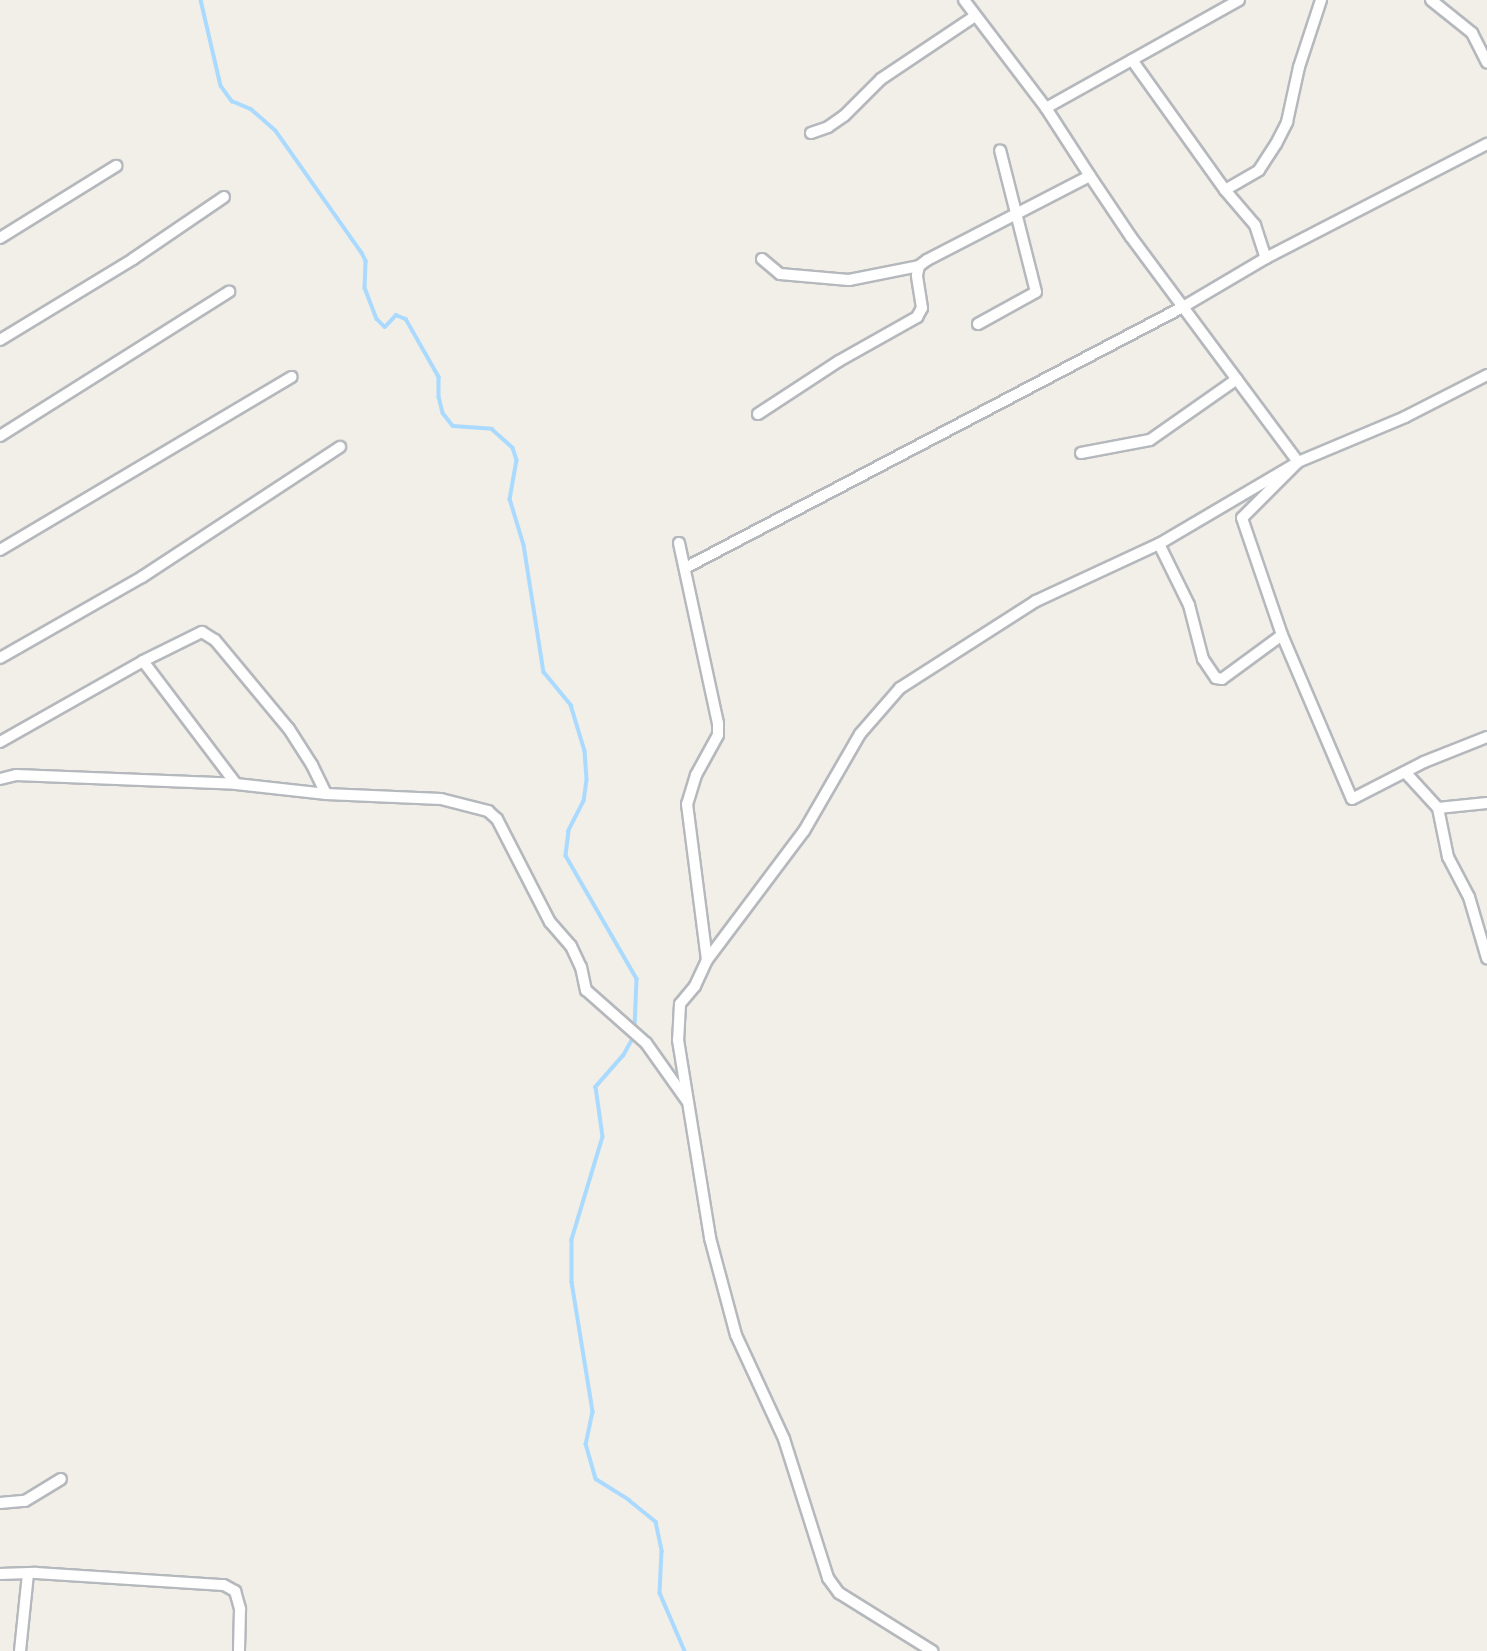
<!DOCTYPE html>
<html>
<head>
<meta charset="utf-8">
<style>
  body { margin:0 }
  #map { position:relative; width:1487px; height:1651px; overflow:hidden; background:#f1efe8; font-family:Jost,sans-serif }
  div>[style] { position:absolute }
  .stream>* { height:3.5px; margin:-1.75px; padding:0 1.75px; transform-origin:1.75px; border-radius:1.75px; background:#aadaff }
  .roads { filter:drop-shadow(2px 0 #b5b8bc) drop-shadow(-2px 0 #b5b8bc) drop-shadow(0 2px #b5b8bc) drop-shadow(0 -2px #b5b8bc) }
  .street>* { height:10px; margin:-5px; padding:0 5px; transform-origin:5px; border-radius:5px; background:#fff }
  span { translate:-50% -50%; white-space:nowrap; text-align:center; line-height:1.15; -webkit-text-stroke:7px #fff; paint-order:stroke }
</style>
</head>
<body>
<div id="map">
  <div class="stream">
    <i style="left:201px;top:0;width:88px;rotate:76.9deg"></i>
    <i style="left:221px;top:86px;width:19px;rotate:54deg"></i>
    <i style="left:232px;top:101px;width:21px;rotate:23deg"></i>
    <i style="left:251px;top:109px;width:33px;rotate:41deg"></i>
    <i style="left:276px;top:131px;width:149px;rotate:54.8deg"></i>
    <i style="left:362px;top:253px;width:9px;rotate:63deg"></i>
    <i style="left:366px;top:261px;width:27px;rotate:92deg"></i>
    <i style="left:365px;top:288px;width:33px;rotate:69deg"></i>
    <i style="left:377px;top:319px;width:11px;rotate:45deg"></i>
    <i style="left:385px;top:327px;width:16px;rotate:-47deg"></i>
    <i style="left:396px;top:315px;width:11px;rotate:22deg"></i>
    <i style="left:406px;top:319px;width:67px;rotate:60.4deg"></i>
    <i style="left:439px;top:377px;width:20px;rotate:90deg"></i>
    <i style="left:439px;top:397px;width:16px;rotate:76deg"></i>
    <i style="left:443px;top:413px;width:16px;rotate:52deg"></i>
    <i style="left:453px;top:426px;width:39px;rotate:4deg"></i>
    <i style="left:492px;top:429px;width:28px;rotate:42deg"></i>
    <i style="left:513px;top:448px;width:13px;rotate:72deg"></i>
    <i style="left:517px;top:460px;width:40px;rotate:100deg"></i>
    <i style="left:510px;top:499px;width:48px;rotate:73.1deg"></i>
    <i style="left:524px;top:545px;width:129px;rotate:81.1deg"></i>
    <i style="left:544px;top:672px;width:43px;rotate:50.7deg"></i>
    <i style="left:571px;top:705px;width:48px;rotate:73.1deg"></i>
    <i style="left:585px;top:751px;width:29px;rotate:86deg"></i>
    <i style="left:587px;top:780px;width:21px;rotate:98deg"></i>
    <i style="left:584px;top:801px;width:34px;rotate:117deg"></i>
    <i style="left:569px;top:831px;width:25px;rotate:97deg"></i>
    <i style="left:566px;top:856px;width:142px;rotate:60deg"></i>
    <i style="left:637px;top:979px;width:50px;rotate:92.3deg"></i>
    <i style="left:634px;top:1037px;width:21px;rotate:119deg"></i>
    <i style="left:624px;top:1055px;width:43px;rotate:131.2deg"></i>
    <i style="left:596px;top:1087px;width:50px;rotate:82deg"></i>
    <i style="left:603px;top:1137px;width:108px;rotate:106.8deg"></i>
    <i style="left:572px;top:1240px;width:42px;rotate:90deg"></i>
    <i style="left:572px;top:1282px;width:132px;rotate:80.8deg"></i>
    <i style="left:593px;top:1412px;width:33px;rotate:102deg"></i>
    <i style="left:586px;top:1444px;width:36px;rotate:74deg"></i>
    <i style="left:596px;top:1479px;width:39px;rotate:32deg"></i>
    <i style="left:629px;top:1500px;width:35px;rotate:39deg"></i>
    <i style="left:656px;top:1522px;width:30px;rotate:78deg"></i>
    <i style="left:662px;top:1551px;width:42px;rotate:92.7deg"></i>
    <i style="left:660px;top:1593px;width:63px;rotate:66.7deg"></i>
  </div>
  <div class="roads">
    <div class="street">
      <i style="left:964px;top:0;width:136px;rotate:52.8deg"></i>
      <i style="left:1046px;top:108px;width:81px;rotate:57.1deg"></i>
      <i style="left:1431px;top:0;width:53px;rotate:38.8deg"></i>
      <i style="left:1472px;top:33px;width:33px;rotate:63deg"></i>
      <i style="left:1132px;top:60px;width:160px;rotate:54.4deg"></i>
      <i style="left:1225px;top:190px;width:39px;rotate:-30deg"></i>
      <i style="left:1259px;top:170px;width:31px;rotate:-57deg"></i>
      <i style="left:1276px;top:144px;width:25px;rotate:-63deg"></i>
      <i style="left:1287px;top:122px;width:56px;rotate:-77.7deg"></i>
      <i style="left:1299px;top:67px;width:71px;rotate:-71.8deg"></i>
      <i style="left:1046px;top:108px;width:221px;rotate:-29.2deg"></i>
      <i style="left:811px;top:133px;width:18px;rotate:-19deg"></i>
      <i style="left:828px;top:127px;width:19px;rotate:-35deg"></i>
      <i style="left:844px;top:116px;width:52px;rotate:-45deg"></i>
      <i style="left:881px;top:79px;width:113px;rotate:-33.8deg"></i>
      <i style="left:1225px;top:190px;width:46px;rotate:49.4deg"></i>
      <i style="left:1255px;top:225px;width:35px;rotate:72deg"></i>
      <i style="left:0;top:238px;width:137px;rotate:-31.8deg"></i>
      <i style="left:762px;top:259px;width:23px;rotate:40deg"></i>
      <i style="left:780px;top:274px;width:69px;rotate:5deg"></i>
      <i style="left:849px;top:280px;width:71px;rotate:-11.3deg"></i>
      <i style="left:978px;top:324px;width:66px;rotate:-28.9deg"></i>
      <i style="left:1036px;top:292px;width:146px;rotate:-104.2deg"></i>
      <i style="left:0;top:340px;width:156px;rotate:-31.3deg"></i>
      <i style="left:133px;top:259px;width:110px;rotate:-34.3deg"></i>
      <i style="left:758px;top:414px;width:97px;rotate:-33.2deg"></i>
      <i style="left:839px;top:361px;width:90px;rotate:-29.4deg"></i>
      <i style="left:917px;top:317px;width:10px;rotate:-61deg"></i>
      <i style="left:922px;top:308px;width:33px;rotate:-99deg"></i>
      <i style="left:917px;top:275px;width:9px;rotate:-77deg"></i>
      <i style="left:919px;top:266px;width:10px;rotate:-37deg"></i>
      <i style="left:927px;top:260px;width:183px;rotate:-27.3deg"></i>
      <i style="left:1090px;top:176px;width:73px;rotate:56.1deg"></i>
      <i style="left:1131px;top:237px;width:280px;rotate:53.4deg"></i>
      <i style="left:1298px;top:462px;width:79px;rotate:135deg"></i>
      <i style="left:1242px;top:518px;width:124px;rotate:71.1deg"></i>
      <i style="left:1282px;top:635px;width:178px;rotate:66.9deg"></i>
      <i style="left:1352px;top:799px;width:81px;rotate:-27.2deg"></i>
      <i style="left:1424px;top:762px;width:68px;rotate:-21.6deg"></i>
      <i style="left:0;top:436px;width:271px;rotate:-32.2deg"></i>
      <i style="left:1081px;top:453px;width:70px;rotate:-10.7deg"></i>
      <i style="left:1150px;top:440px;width:106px;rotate:-35deg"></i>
      <i style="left:679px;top:543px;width:184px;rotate:77.8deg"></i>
      <i style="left:718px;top:723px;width:12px;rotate:90deg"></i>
      <i style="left:718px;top:735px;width:46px;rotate:118.8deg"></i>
      <i style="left:696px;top:775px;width:30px;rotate:107deg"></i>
      <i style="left:687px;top:804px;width:157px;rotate:82.7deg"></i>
      <i style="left:707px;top:960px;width:29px;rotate:115deg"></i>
      <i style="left:695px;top:986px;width:23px;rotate:130deg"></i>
      <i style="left:680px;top:1004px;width:36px;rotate:93deg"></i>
      <i style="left:678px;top:1040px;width:201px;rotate:80.8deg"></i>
      <i style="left:710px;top:1238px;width:100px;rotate:75deg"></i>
      <i style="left:736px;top:1335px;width:115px;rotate:65.2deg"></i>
      <i style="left:784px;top:1439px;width:146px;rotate:72.4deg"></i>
      <i style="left:828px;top:1578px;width:19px;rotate:54deg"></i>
      <i style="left:839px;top:1593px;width:110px;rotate:31.9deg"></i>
      <i style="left:1159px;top:544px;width:68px;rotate:63.8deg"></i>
      <i style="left:1189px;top:605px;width:56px;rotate:75.5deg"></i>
      <i style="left:1203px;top:659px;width:23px;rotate:56deg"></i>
      <i style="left:1216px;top:678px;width:6px;rotate:9deg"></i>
      <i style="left:1222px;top:679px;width:74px;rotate:-36.3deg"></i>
      <i style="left:0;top:550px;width:339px;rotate:-30.7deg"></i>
      <i style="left:685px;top:568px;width:562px;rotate:-27.66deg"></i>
      <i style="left:1183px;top:307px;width:96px;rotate:-30.6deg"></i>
      <i style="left:1266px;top:258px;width:249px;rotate:-27.3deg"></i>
      <i style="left:0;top:658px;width:163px;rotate:-29.7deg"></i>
      <i style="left:142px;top:577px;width:237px;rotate:-33.3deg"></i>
      <i style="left:143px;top:661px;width:154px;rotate:52.9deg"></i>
      <i style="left:0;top:742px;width:164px;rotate:-29.5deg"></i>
      <i style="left:143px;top:661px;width:66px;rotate:-26.2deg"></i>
      <i style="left:202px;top:632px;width:15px;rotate:32deg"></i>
      <i style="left:215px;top:640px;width:116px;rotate:50.3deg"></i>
      <i style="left:289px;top:729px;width:43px;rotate:57.4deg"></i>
      <i style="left:312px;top:765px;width:32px;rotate:64deg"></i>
      <i style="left:1405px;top:772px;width:49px;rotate:47.5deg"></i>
      <i style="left:1438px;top:808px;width:49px;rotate:-5.8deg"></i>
      <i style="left:0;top:779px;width:16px;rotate:-14deg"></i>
      <i style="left:16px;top:775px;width:220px;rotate:2.3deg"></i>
      <i style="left:236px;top:784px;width:91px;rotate:6.3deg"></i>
      <i style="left:326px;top:794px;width:115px;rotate:2.5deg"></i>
      <i style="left:441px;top:799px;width:49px;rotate:14.3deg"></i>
      <i style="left:488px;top:811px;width:12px;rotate:42deg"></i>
      <i style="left:497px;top:819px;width:116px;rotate:62.8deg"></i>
      <i style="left:550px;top:922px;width:32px;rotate:49deg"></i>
      <i style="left:571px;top:946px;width:23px;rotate:65deg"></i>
      <i style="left:581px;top:967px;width:24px;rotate:78deg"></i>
      <i style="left:586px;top:990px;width:80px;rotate:41.5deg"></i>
      <i style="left:646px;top:1043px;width:71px;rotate:54.7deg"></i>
      <i style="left:1438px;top:808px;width:50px;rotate:78.5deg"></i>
      <i style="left:1448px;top:857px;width:45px;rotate:62.3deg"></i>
      <i style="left:1469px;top:897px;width:64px;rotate:73.6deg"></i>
      <i style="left:707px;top:960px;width:161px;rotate:-53.1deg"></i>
      <i style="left:804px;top:831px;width:112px;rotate:-60deg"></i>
      <i style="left:860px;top:734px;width:61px;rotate:-49deg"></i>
      <i style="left:900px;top:688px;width:161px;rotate:-32.6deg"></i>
      <i style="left:1036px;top:601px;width:136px;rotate:-24.9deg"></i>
      <i style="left:1159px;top:544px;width:161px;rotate:-30.5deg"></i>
      <i style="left:1298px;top:462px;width:116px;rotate:-22.8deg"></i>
      <i style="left:1405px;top:417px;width:92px;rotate:-27.1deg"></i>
      <i style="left:0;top:1503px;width:25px;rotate:-5deg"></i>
      <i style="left:25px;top:1501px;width:42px;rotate:-31.4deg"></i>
      <i style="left:0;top:1574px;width:36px;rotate:-2deg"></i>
      <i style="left:36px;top:1573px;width:188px;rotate:3.7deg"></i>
      <i style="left:224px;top:1585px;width:13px;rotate:29deg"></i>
      <i style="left:235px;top:1591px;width:19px;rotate:74deg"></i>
      <i style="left:240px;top:1609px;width:42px;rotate:91.4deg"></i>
      <i style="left:20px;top:1651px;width:78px;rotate:-84.1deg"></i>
    </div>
  </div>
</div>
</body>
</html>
